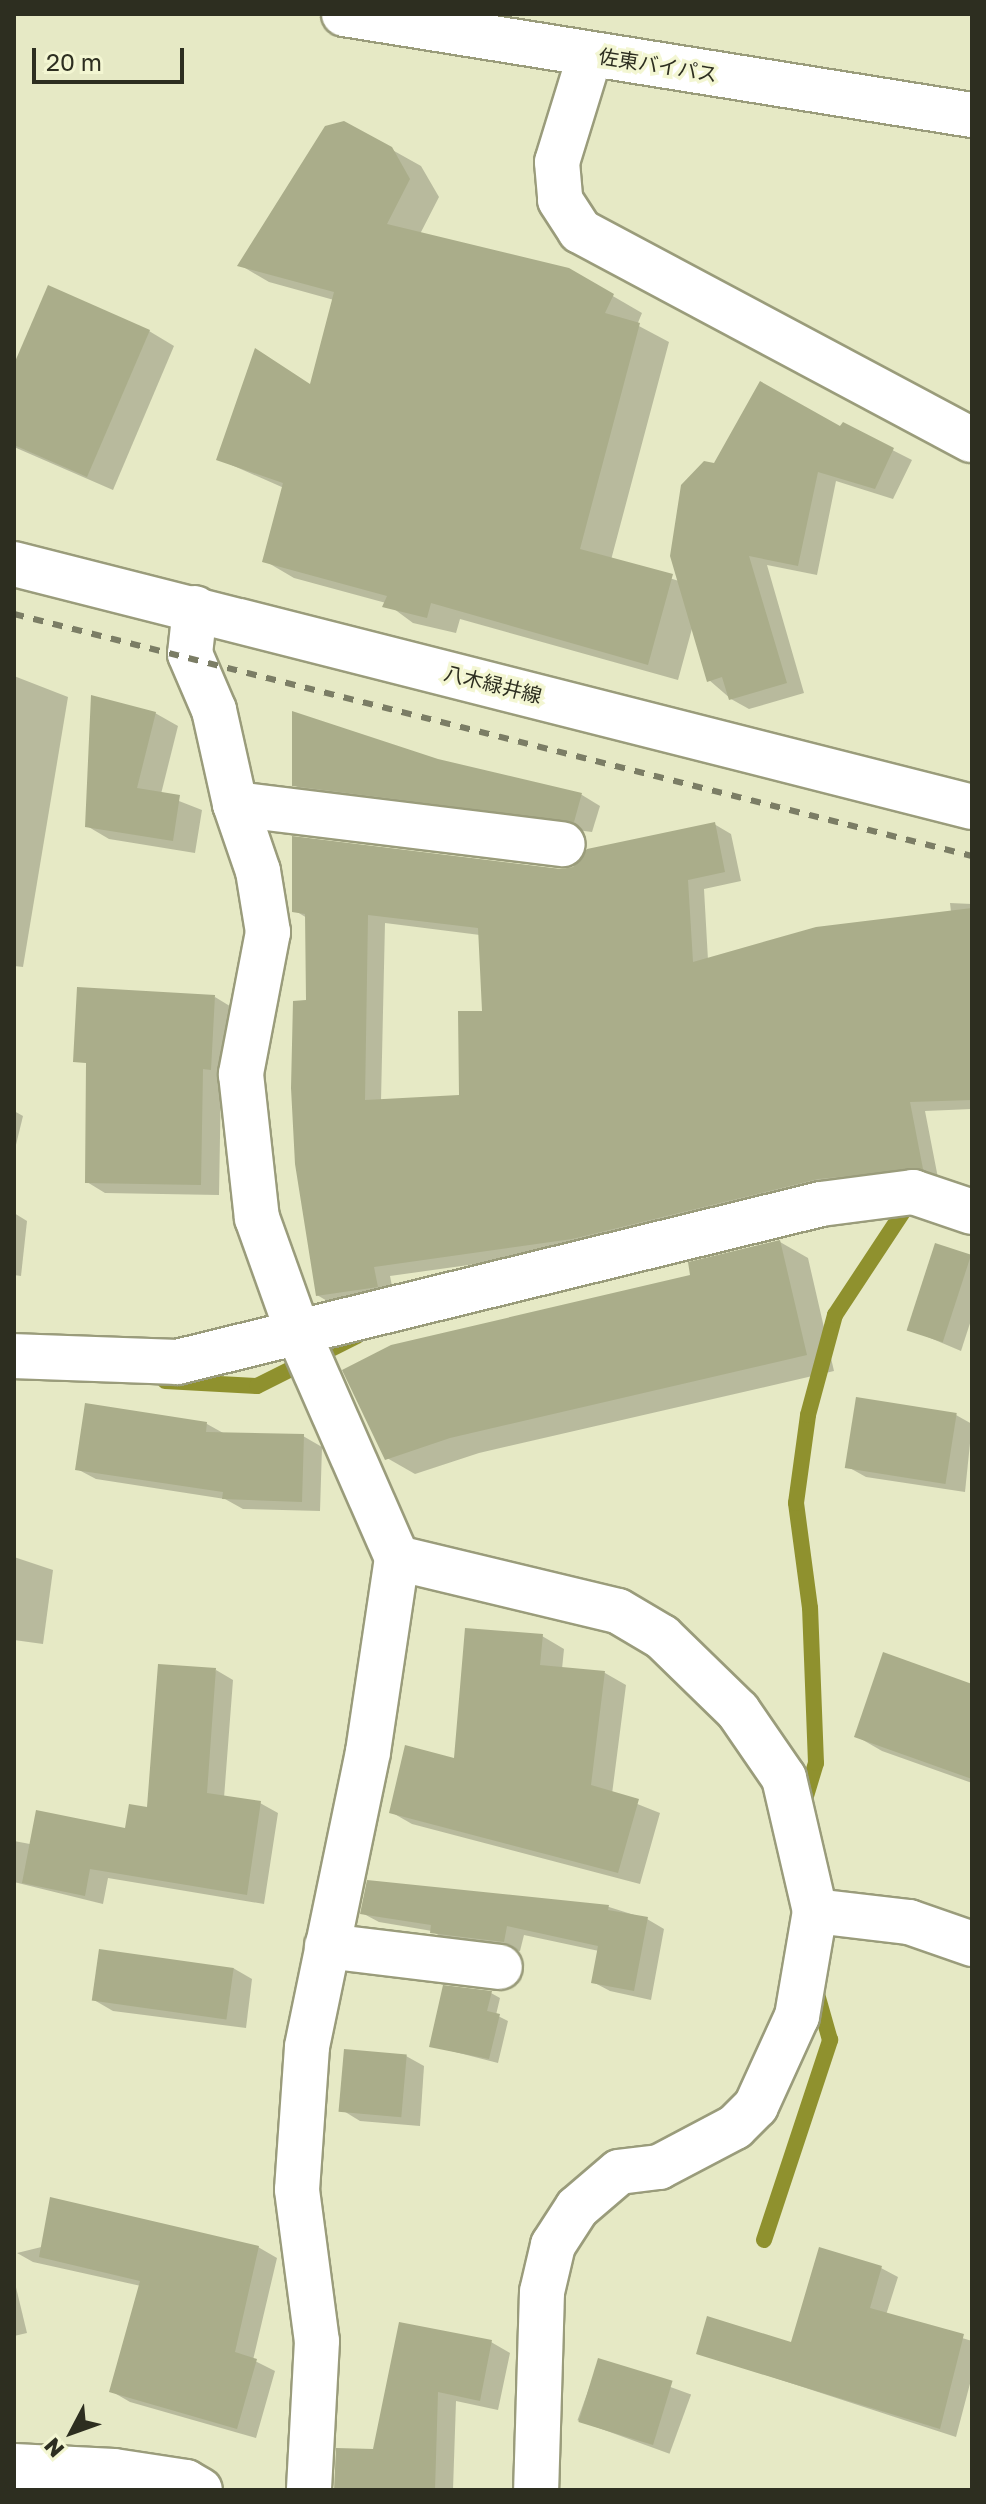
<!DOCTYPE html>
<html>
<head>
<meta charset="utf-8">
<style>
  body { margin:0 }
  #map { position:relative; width:986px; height:2504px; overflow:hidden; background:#e6e9c5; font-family:"Golos Text","Noto Sans JP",sans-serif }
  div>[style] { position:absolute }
  .shadow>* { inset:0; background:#0003; transform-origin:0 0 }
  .stream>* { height:16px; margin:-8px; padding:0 8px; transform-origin:8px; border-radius:8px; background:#8f912e }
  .building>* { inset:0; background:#aaad8a; transform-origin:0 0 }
  .roads { filter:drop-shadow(2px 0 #9a9c7b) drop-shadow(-2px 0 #9a9c7b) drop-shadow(0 2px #9a9c7b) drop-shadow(0 -2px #9a9c7b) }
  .minor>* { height:44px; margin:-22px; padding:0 22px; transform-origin:22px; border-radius:22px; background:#fff }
  .major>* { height:44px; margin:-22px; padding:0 22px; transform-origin:22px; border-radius:22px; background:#fff }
  .highway>* { height:44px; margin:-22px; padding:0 22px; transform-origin:22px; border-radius:22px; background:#fff }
  .rail>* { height:6px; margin-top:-3px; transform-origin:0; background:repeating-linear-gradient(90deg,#7b7d65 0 10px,transparent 0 20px) }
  span { translate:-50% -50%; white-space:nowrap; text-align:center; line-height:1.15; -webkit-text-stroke:7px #f3f6d2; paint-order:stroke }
  .street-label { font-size:20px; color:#2d2e20 }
  .frame { position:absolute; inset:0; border:16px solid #2d2e20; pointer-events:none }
  .north { position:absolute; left:32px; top:2392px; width:80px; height:80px; -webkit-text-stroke:6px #f3f6d2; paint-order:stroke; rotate:229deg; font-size:22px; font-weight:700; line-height:32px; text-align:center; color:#2d2e20 }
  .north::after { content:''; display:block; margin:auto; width:28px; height:36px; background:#2d2e20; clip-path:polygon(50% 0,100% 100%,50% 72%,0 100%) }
  .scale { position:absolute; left:32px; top:48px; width:152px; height:36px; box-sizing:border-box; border:4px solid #2d2e20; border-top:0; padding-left:10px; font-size:24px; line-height:28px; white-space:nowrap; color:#2d2e20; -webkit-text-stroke:6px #f3f6d2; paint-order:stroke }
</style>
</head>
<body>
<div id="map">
  <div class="shadow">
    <i style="clip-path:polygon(344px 123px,421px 166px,439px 197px,420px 234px,568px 270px,642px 313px,637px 325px,669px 342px,611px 560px,679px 581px,715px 466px,843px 425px,912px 460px,893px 499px,836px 481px,817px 575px,767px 565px,804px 693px,749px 709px,731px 699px,709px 680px,693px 625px,678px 680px,460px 619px,456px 633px,413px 623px,386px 603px,294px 578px,265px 561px,284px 488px,218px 459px,311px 385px,334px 300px,269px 282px,240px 265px)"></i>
    <i style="clip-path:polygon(149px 331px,174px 346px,113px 490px,14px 447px,14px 369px)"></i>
    <i style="clip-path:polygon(14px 676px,68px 697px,23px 967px,14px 966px)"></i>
    <i style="clip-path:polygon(155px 713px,178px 726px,161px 794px,202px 810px,195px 853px,109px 839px,87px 826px)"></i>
    <i style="clip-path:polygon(438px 761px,582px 795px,600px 806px,592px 832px,312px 795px,294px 785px)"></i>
    <i style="clip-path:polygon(evenodd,714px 824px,731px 834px,741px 881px,704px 889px,708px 960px,951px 912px,950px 903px,972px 904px,972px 1109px,925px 1111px,938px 1178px,590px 1248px,390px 1276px,394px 1296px,334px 1305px,317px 1295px,307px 918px,294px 910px,561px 871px,714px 824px,385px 923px,480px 935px,484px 1013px,461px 1097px,381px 1101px,385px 923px)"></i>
    <i style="clip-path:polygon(215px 997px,233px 1008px,221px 1079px,219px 1195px,105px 1193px,87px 1182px)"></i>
    <i style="clip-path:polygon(14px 1111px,23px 1116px,14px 1153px)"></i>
    <i style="clip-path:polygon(14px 1213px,27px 1221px,21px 1276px,14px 1275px)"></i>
    <i style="clip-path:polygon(780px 1242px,808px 1258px,834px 1371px,479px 1453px,415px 1474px,387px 1458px,693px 1276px)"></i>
    <i style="clip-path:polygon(970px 1257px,972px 1317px,961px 1351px,909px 1329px)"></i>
    <i style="clip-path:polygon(956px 1415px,972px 1424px,965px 1492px,866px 1477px,848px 1467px)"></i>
    <i style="clip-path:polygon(207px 1424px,225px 1434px,303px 1436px,322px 1447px,320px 1511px,243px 1509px,225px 1499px,96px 1479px,77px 1469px)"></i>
    <i style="clip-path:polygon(14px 1557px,53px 1570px,43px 1644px,14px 1640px)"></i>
    <i style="clip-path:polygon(542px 1636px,564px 1649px,562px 1669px,605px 1673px,626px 1685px,612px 1794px,660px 1813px,640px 1884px,412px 1824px,391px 1812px,456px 1760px)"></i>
    <i style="clip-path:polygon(216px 1670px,233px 1680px,224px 1798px,260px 1803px,278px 1813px,264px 1904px,108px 1878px,103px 1904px,14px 1882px,14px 1841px,30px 1844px,126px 1830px,149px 1810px)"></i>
    <i style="clip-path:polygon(972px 1686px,972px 1783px,882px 1751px,856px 1736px)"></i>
    <i style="clip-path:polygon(369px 1882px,609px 1907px,647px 1919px,664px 1929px,651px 2000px,610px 1991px,593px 1982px,599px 1951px,524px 1935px,520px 1951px,449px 1942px,432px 1931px,379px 1922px,362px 1913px)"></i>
    <i style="clip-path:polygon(233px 1968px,252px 1979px,246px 2028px,113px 2011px,94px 2000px)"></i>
    <i style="clip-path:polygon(491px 1993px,500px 1998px,496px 2015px,508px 2021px,498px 2063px,432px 2046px)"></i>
    <i style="clip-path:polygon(406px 2056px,424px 2066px,420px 2126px,360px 2121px,342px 2110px)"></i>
    <i style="clip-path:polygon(147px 2221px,258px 2247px,277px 2258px,253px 2360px,275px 2371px,256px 2438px,130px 2402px,111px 2391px,141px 2286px,33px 2262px,17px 2253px)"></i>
    <i style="clip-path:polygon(881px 2268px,898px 2277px,886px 2315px,972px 2341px,972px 2376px,956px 2437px,698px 2353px,792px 2345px)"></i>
    <i style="clip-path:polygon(14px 2279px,27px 2333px,14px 2336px)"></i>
    <i style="clip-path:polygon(400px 2324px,491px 2342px,510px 2353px,498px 2410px,456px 2401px,453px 2490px,336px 2490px,375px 2452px)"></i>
    <i style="left:599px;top:2361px;width:98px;height:63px;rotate:20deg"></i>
  </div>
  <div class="stream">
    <i style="left:165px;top:1381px;width:92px;rotate:3.1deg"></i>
    <i style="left:257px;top:1386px;width:112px;rotate:-26.6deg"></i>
    <i style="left:803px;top:1806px;width:45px;rotate:-73.2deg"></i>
    <i style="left:816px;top:1763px;width:155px;rotate:-92.2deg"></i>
    <i style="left:810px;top:1608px;width:106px;rotate:-97.6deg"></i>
    <i style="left:796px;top:1503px;width:89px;rotate:-82.2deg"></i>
    <i style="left:808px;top:1415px;width:104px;rotate:-74.9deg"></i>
    <i style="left:835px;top:1315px;width:123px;rotate:-56.6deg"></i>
    <i style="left:764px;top:2240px;width:211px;rotate:-71.7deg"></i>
    <i style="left:830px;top:2040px;width:55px;rotate:-105.8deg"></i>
  </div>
  <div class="building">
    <i style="clip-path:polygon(344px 121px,392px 147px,410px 179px,387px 224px,569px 268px,614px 294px,605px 313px,640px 323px,580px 549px,673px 574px,648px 665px,431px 603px,427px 618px,382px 607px,387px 596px,262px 562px,283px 483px,216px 460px,255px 348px,310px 384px,334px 292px,237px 266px,325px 126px)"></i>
    <i style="clip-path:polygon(48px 285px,150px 330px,87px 477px,14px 445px,14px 364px)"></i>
    <i style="clip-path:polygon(760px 381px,840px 426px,843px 422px,894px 448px,875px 489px,818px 472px,798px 566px,749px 556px,787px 683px,729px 700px,722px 677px,707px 682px,670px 556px,681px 485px,704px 461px,714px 463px)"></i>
    <i style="clip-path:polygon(91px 695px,156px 712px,137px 788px,180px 795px,173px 841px,85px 827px)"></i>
    <i style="clip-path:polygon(292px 711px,438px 759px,582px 793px,574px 822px,292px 786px)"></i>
    <i style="clip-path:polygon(evenodd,715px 822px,725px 872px,688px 880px,693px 962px,816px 927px,972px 908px,972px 1100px,910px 1102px,923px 1169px,818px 1179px,572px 1239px,374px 1267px,378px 1287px,316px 1296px,295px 1164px,291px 1088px,293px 1001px,306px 1000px,305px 914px,292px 912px,292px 836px,561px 869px,573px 867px,587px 849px,715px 822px,368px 915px,478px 928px,482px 1011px,458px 1011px,459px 1095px,365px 1100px,368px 915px)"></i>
    <i style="clip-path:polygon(77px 987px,215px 995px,211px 1070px,203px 1069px,201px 1185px,85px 1183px,86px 1063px,73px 1062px)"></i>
    <i style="clip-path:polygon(780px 1240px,807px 1355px,450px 1438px,385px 1460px,342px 1370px,391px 1345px,690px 1275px,688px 1262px)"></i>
    <i style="left:935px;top:1243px;width:38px;height:92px;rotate:18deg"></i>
    <i style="left:856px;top:1397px;width:102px;height:72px;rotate:9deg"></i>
    <i style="clip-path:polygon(85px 1403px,207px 1422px,206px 1432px,304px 1434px,302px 1502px,222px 1499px,223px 1492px,75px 1470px)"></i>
    <i style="clip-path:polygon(465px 1628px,543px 1634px,540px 1665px,605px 1671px,591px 1785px,639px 1799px,618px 1873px,389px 1813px,405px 1745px,454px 1758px)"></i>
    <i style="clip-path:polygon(883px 1652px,972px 1684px,972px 1779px,854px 1737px)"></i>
    <i style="clip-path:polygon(158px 1664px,216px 1668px,207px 1793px,261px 1801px,247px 1895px,90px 1869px,85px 1896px,22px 1883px,36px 1810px,125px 1828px,129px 1804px,147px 1807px)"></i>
    <i style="clip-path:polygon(367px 1880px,609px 1905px,608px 1910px,648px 1917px,634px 1991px,591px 1983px,598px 1946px,507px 1926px,504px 1942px,430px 1933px,431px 1925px,360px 1914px)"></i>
    <i style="left:99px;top:1949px;width:136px;height:52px;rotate:8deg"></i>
    <i style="clip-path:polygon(443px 1985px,492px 1991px,487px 2011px,500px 2014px,489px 2059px,429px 2047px)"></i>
    <i style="left:344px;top:2049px;width:63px;height:63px;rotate:5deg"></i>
    <i style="clip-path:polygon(50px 2197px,259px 2246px,235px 2352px,257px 2359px,237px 2429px,109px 2392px,140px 2281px,39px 2257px)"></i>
    <i style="clip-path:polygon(819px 2247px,882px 2266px,870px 2308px,964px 2334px,940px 2429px,696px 2354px,707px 2316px,791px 2342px)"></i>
    <i style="clip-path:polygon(399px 2322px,492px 2340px,480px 2401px,438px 2392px,435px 2490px,334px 2490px,336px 2448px,373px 2449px)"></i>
    <i style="left:598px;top:2358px;width:78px;height:67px;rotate:17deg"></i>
  </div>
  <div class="roads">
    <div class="minor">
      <i style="left:590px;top:55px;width:112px;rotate:107.1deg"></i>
      <i style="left:557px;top:162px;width:38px;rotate:85deg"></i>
      <i style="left:560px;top:200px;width:37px;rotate:57deg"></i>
      <i style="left:580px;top:231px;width:444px;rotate:28.1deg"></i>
      <i style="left:195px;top:608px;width:46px;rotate:96.2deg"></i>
      <i style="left:190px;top:654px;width:61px;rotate:66.8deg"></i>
      <i style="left:214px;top:710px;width:96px;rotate:77.4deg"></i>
      <i style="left:235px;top:804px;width:71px;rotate:71.1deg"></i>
      <i style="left:258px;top:871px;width:62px;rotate:80.7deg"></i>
      <i style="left:268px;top:932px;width:145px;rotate:100.8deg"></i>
      <i style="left:241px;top:1074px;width:145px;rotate:83.7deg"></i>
      <i style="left:257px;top:1218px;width:119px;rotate:70.3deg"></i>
      <i style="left:297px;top:1330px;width:249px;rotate:66.3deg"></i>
      <i style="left:397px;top:1558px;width:196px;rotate:98.5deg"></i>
      <i style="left:368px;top:1752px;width:301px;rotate:101.7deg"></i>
      <i style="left:307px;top:2047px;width:143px;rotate:94deg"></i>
      <i style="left:297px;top:2190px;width:152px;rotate:82.5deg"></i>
      <i style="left:317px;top:2341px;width:149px;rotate:93.1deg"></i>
      <i style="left:235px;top:804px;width:330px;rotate:7deg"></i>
      <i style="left:14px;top:1356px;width:163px;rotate:2.1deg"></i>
      <i style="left:177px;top:1362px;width:663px;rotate:-13.78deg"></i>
      <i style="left:821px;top:1204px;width:93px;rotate:-7.4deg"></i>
      <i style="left:913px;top:1192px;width:62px;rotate:18.7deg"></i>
      <i style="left:397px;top:1558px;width:227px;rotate:13.5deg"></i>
      <i style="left:618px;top:1611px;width:51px;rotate:30.6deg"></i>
      <i style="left:662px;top:1637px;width:106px;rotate:44.2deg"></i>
      <i style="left:738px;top:1711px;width:81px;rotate:55.5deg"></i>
      <i style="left:784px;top:1778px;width:137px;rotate:76.9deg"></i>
      <i style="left:815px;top:1911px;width:107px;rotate:99.7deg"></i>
      <i style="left:797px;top:2016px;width:99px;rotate:114.5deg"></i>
      <i style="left:756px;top:2106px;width:30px;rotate:135deg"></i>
      <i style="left:735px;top:2127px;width:86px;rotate:152.2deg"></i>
      <i style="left:659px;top:2167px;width:40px;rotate:172.9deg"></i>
      <i style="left:619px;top:2172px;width:55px;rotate:139.4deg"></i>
      <i style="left:577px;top:2208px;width:44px;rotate:123deg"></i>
      <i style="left:553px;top:2245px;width:48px;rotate:103.2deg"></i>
      <i style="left:542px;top:2292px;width:198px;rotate:91.7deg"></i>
      <i style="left:815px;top:1911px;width:95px;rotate:6.7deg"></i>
      <i style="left:909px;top:1922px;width:67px;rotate:19.2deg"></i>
      <i style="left:327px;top:1946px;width:174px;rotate:6.9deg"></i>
      <i style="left:14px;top:2466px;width:100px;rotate:2.9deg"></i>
      <i style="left:114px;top:2471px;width:73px;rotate:8.7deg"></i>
      <i style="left:186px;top:2482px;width:16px;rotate:30deg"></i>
    </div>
    <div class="major">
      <i style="left:14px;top:564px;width:988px;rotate:14.23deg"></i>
    </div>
    <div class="highway">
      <i style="left:344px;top:14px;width:636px;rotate:9.14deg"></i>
    </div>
  </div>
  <div class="rail">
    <i style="left:14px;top:614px;width:988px;rotate:14.18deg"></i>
  </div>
  <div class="street-label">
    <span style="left:658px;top:65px;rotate:9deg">佐東バイパス</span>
    <span style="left:493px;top:684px;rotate:14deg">八木緑井線</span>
  </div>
  <div class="frame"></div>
  <div class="north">N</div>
  <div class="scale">20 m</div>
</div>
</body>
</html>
